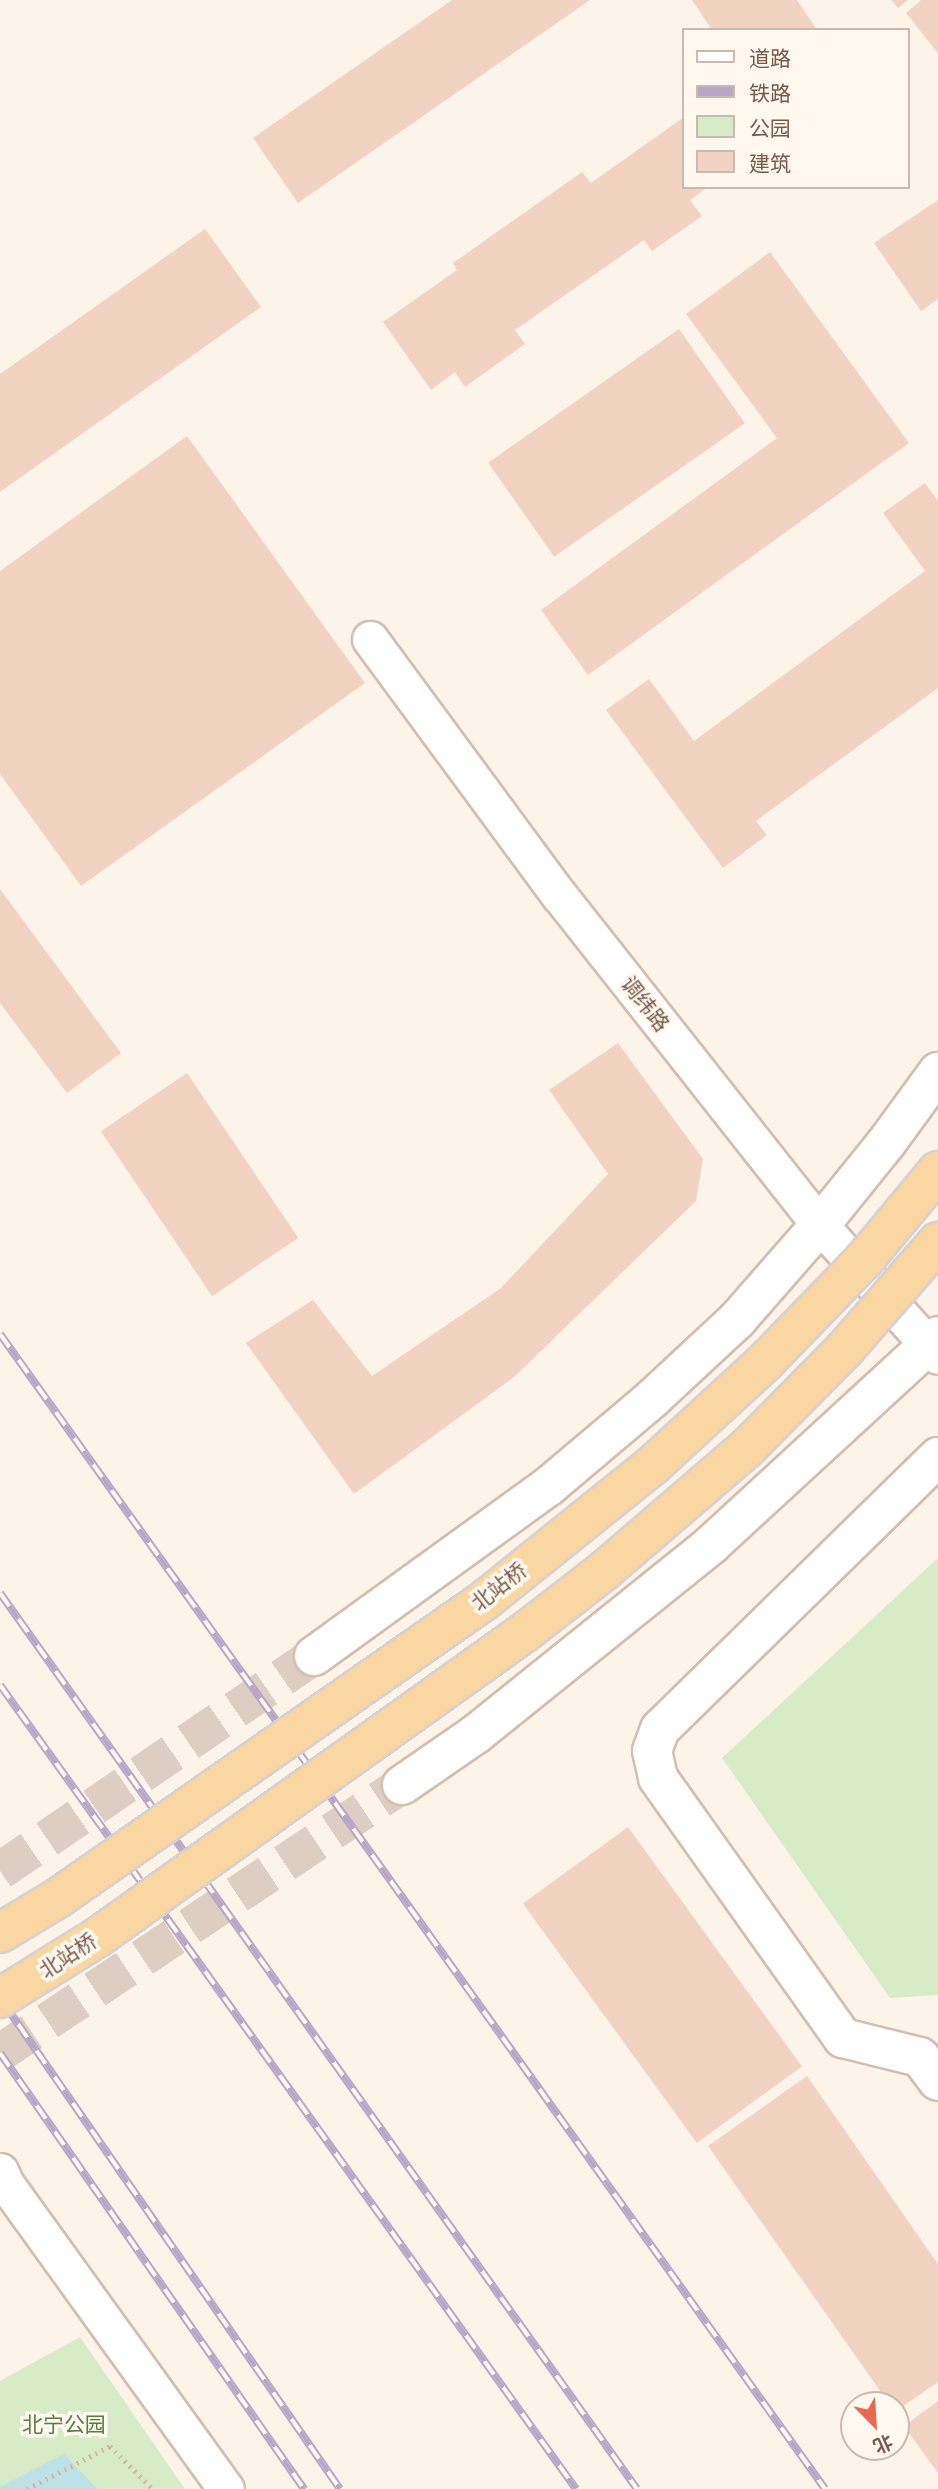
<!DOCTYPE html>
<html>
<head>
<meta charset="utf-8">
<style>
  body { margin:0 }
  #map { position:relative; width:938px; height:2489px; overflow:hidden; background:#fdf4e9; font-family:Signika,"Noto Sans SC",sans-serif }
  div>[style] { position:absolute }
  .green>* { inset:0; background:#d7ebc6 }
  .water>* { inset:0; background:#bce2e7 }
  .building>* { inset:0; background:#f2d2c0; transform-origin:0 0 }
  .secondary-tunnel>* { height:38px; margin-top:-19px; transform-origin:0; background:repeating-linear-gradient(90deg,#dccec2 0 38px,transparent 0 57px) }
  .path>* { height:4.5px; margin-top:-2.25px; transform-origin:0; background:repeating-linear-gradient(90deg,#d8b5a3 0 2px,transparent 0 7px) }
  .roads { filter:drop-shadow(2px 0 #d1beb0) drop-shadow(-2px 0 #d1beb0) drop-shadow(0 2px #d1beb0) drop-shadow(0 -2px #d1beb0) }
  .street>* { height:35px; margin:-17.5px; padding:0 17.5px; transform-origin:17.5px; border-radius:17.5px; background:#fff }
  .secondary>* { height:38px; margin:-19px; padding:0 19px; transform-origin:19px; border-radius:19px; background:#fff }
  .rail>* { height:8px; margin-top:-4px; transform-origin:0; background:repeating-linear-gradient(90deg,#fff8ef 0 16px,#b7a6c7 0 32px); box-sizing:border-box; border-block:2px solid #b7a6c7 }
  .bridges { filter:drop-shadow(2px 0 #d9d1cd) drop-shadow(-2px 0 #d9d1cd) drop-shadow(0 2px #d9d1cd) drop-shadow(0 -2px #d9d1cd) }
  .primary-bridge>* { height:38px; margin:-19px; padding:0 19px; transform-origin:19px; border-radius:19px; background:#fad6a2 }
  span { translate:-50% -50%; white-space:nowrap; text-align:center; line-height:1.15; -webkit-text-stroke:7px #fff8ef; paint-order:stroke }
  .street-label { font-size:21px; color:#775a4c }
  .park-label { font-size:21px; color:#577d43 }
  .legend { position:absolute; left:682px; top:28px; width:228px; height:161px; box-sizing:border-box; background:#fff8ef; border:2px solid #c9b9ae; margin:0; padding:9px 12px; list-style:none; font-size:21px; color:#775a4c }
  .legend li { display:flex; align-items:center; gap:14px; height:35px }
  .legend b { width:35px; border:2px solid #c9b9ae }
  .north { position:absolute; left:840px; top:2391px; width:70px; height:70px; box-sizing:border-box; background:#fff8ef; border:2px solid #c9b9ae; border-radius:50%; rotate:156deg; font-size:19px; font-weight:700; line-height:28px; text-align:center; color:#775a4c }
  .north::after { content:''; display:block; margin:auto; width:24px; height:32px; background:#e66a4f; clip-path:polygon(50% 0,100% 100%,50% 72%,0 100%) }
</style>
</head>
<body>
<div id="map">
  <div class="green">
    <i style="clip-path:polygon(938px 1558px,938px 1995px,890px 1998px,722px 1758px)"></i>
    <i style="clip-path:polygon(80px 2337px,185px 2489px,0 2489px,0 2381px)"></i>
  </div>
  <div class="water">
    <i style="clip-path:polygon(64px 2454px,97px 2489px,0 2489px,0 2487px)"></i>
  </div>
  <div class="building">
    <i style="clip-path:polygon(452px 0,590px 0,298px 203px,253px 138px)"></i>
    <i style="clip-path:polygon(692px 0,797px 0,817px 30px,712px 30px)"></i>
    <i style="clip-path:polygon(891px 0,908px 0,898px 8px)"></i>
    <i style="clip-path:polygon(921px 0,938px 0,938px 53px,906px 13px)"></i>
    <i style="clip-path:polygon(684px 117px,684px 187px,708px 187px,690px 200px,702px 216px,652px 251px,644px 240px,515px 330px,525px 344px,465px 387px,455px 372px,431px 390px,383px 322px,457px 270px,453px 263px,582px 172px,591px 183px)"></i>
    <i style="clip-path:polygon(938px 200px,938px 299px,921px 311px,874px 243px)"></i>
    <i style="clip-path:polygon(205px 229px,261px 307px,0 492px,0 374px)"></i>
    <i style="clip-path:polygon(770px 252px,909px 443px,588px 675px,541px 610px,777px 438px,686px 314px)"></i>
    <i style="left:679px;top:329px;width:115px;height:233px;rotate:55deg"></i>
    <i style="clip-path:polygon(187px 436px,365px 683px,81px 886px,0 774px,0 571px)"></i>
    <i style="clip-path:polygon(925px 483px,938px 501px,938px 688px,756px 821px,767px 835px,723px 868px,606px 710px,649px 679px,694px 741px,925px 571px,883px 513px)"></i>
    <i style="clip-path:polygon(0 889px,121px 1053px,67px 1093px,0 1003px)"></i>
    <i style="clip-path:polygon(618px 1043px,703px 1159px,696px 1201px,514px 1377px,354px 1494px,246px 1343px,313px 1300px,372px 1376px,501px 1288px,608px 1174px,549px 1090px)"></i>
    <i style="left:187px;top:1073px;width:199px;height:104px;rotate:56deg"></i>
    <i style="left:628px;top:1827px;width:296px;height:130px;rotate:54deg"></i>
    <i style="clip-path:polygon(807px 2076px,938px 2264px,938px 2382px,896px 2411px,896px 2405px,890px 2405px,708px 2146px)"></i>
    <i style="clip-path:polygon(938px 2401px,938px 2473px,904px 2426px)"></i>
  </div>
  <div class="secondary-tunnel">
    <i style="left:0;top:1871px;width:381px;rotate:-34.4deg"></i>
    <i style="left:0;top:2053px;width:483px;rotate:-33.7deg"></i>
  </div>
  <div class="path">
    <i style="left:27px;top:2489px;width:93px;rotate:-27.4deg"></i>
    <i style="left:110px;top:2446px;width:61px;rotate:45deg"></i>
  </div>
  <div class="roads">
    <div class="street">
      <i style="left:370px;top:639px;width:318px;rotate:53.6deg"></i>
      <i style="left:559px;top:895px;width:421px;rotate:51.7deg"></i>
      <i style="left:820px;top:1225px;width:176px;rotate:48deg"></i>
      <i style="left:0;top:2171px;width:14px;rotate:65deg"></i>
      <i style="left:6px;top:2184px;width:376px;rotate:54.2deg"></i>
    </div>
    <div class="secondary">
      <i style="left:938px;top:1457px;width:389px;rotate:135.6deg"></i>
      <i style="left:660px;top:1729px;width:23px;rotate:110deg"></i>
      <i style="left:652px;top:1751px;width:28px;rotate:77deg"></i>
      <i style="left:658px;top:1778px;width:319px;rotate:54.6deg"></i>
      <i style="left:843px;top:2038px;width:79px;rotate:13.9deg"></i>
      <i style="left:920px;top:2057px;width:30px;rotate:53deg"></i>
      <i style="left:314px;top:1656px;width:290px;rotate:-35.9deg"></i>
      <i style="left:549px;top:1486px;width:136px;rotate:-40.2deg"></i>
      <i style="left:653px;top:1398px;width:115px;rotate:-42.9deg"></i>
      <i style="left:737px;top:1320px;width:126px;rotate:-48.9deg"></i>
      <i style="left:820px;top:1225px;width:107px;rotate:-51.1deg"></i>
      <i style="left:887px;top:1142px;width:87px;rotate:-53.9deg"></i>
      <i style="left:402px;top:1785px;width:90px;rotate:-34.6deg"></i>
      <i style="left:476px;top:1734px;width:303px;rotate:-38.8deg"></i>
      <i style="left:712px;top:1544px;width:307px;rotate:-42.6deg"></i>
    </div>
  </div>
  <div class="rail">
    <i style="left:0;top:1334px;width:1419px;rotate:54.46deg"></i>
    <i style="left:0;top:1593px;width:1099px;rotate:54.59deg"></i>
    <i style="left:0;top:1685px;width:989px;rotate:54.38deg"></i>
    <i style="left:0;top:1998px;width:597px;rotate:55.3deg"></i>
    <i style="left:0;top:2053px;width:532px;rotate:55.11deg"></i>
  </div>
  <div class="bridges">
    <div class="primary-bridge">
      <i style="left:0;top:1933px;width:68px;rotate:-31.1deg"></i>
      <i style="left:58px;top:1898px;width:521px;rotate:-34.91deg"></i>
      <i style="left:485px;top:1600px;width:216px;rotate:-38.8deg"></i>
      <i style="left:653px;top:1465px;width:152px;rotate:-42.6deg"></i>
      <i style="left:765px;top:1362px;width:141px;rotate:-45.9deg"></i>
      <i style="left:863px;top:1261px;width:117px;rotate:-50.2deg"></i>
      <i style="left:0;top:1998px;width:115px;rotate:-31.9deg"></i>
      <i style="left:98px;top:1937px;width:525px;rotate:-35.54deg"></i>
      <i style="left:525px;top:1632px;width:101px;rotate:-37.8deg"></i>
      <i style="left:605px;top:1570px;width:189px;rotate:-40.7deg"></i>
      <i style="left:748px;top:1447px;width:138px;rotate:-45.3deg"></i>
      <i style="left:845px;top:1349px;width:142px;rotate:-49deg"></i>
    </div>
  </div>
  <div class="street-label">
    <span style="left:645px;top:1004px;rotate:52deg">调纬路</span>
    <span style="left:499px;top:1587px;rotate:-38deg">北站桥</span>
    <span style="left:68px;top:1956px;rotate:-33deg">北站桥</span>
  </div>
  <div class="park-label">
    <span style="left:64px;top:2425px">北宁公园</span>
  </div>
  <ul class="legend">
  <li><b style="height:9px;background:#fff"></b>道路</li>
  <li><b style="height:9px;background:#b7a6c7"></b>铁路</li>
  <li><b style="height:19px;background:#d7ebc6"></b>公园</li>
  <li><b style="height:19px;background:#f2d2c0"></b>建筑</li>
  </ul>
  <div class="north">北</div>
</div>
</body>
</html>
